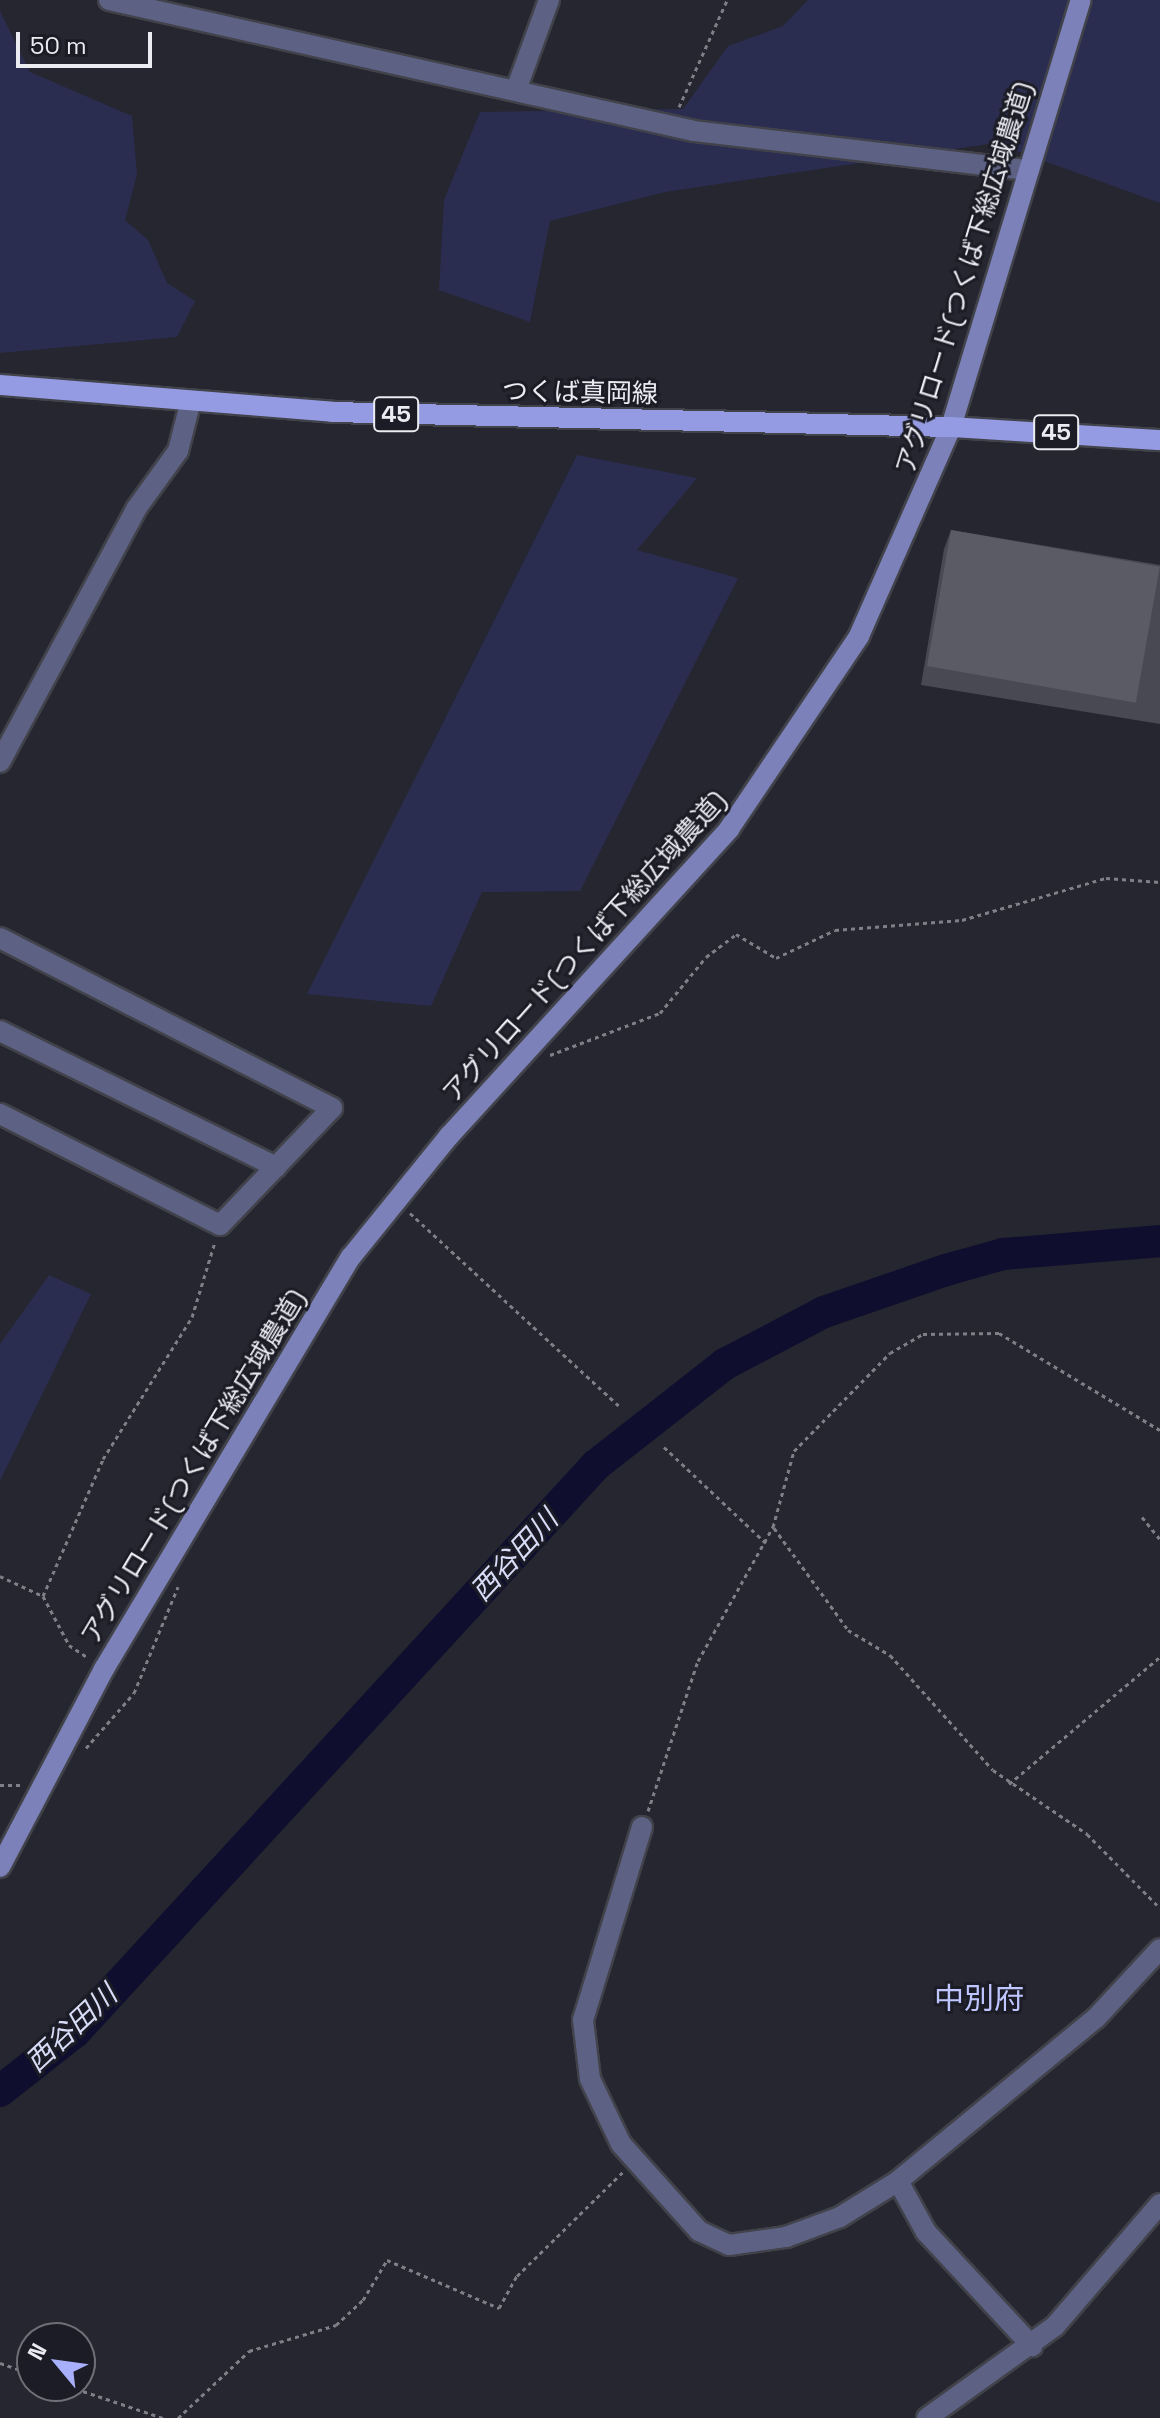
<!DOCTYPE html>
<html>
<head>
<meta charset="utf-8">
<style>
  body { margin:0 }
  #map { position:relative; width:1160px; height:2418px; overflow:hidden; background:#25262f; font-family:"Space Grotesk","Noto Sans JP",sans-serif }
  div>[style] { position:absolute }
  .green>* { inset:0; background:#2b2d50 }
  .river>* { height:32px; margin:-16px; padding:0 16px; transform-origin:16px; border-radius:16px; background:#0f0e2e }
  .path>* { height:3px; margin-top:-1.5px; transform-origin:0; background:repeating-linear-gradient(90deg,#7e7f87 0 4px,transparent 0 8px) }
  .roads { filter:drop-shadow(2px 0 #41424a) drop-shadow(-2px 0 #41424a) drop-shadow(0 2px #41424a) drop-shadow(0 -2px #41424a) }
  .street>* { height:20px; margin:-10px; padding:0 10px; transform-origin:10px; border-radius:10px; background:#5d6184 }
  .secondary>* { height:20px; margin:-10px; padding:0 10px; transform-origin:10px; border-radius:10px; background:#7c82b9 }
  .primary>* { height:20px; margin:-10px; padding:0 10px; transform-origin:10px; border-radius:10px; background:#949be2 }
  .wall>* { inset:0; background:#484953 }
  .building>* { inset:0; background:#5a5b64; transform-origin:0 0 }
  span { translate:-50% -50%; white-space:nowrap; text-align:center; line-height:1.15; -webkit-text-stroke:6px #1b1c25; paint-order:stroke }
  .shield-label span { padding:2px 6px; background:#1b1c25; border:2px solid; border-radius:6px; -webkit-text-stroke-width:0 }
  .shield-label { font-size:24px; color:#ebecf2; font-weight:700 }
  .street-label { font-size:26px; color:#ebecf2 }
  .water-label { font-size:28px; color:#d8dcf7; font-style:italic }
  .quarter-label { font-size:30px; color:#bfc6ff }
  .north { position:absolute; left:16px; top:2322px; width:80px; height:80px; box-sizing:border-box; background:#1b1c25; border:2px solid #6e6f77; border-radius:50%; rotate:299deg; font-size:22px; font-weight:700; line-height:32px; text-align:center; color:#ebecf2 }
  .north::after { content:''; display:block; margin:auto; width:28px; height:36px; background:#a8b0fc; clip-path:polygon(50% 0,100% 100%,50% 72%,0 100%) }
  .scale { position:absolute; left:16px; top:32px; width:136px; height:36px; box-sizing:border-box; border:4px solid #ebecf2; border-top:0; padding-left:10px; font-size:24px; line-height:28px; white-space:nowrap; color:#ebecf2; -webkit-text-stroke:6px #1b1c25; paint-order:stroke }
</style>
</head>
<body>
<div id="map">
  <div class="green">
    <i style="clip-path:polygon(808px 0,1160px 0,1160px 203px,995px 143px,665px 192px,550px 221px,530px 322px,439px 290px,444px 200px,480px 112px,683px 109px,728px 46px,783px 26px)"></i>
    <i style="clip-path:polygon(0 11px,30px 72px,132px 116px,137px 174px,125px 220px,148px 240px,167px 283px,195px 301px,177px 337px,0 353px)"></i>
    <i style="clip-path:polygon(577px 455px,697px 478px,637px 550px,738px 578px,580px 891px,482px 892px,431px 1006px,307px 994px)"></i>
    <i style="clip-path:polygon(49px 1275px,91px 1294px,0 1481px,0 1344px)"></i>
  </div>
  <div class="river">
    <i style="left:0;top:2091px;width:95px;rotate:-38.2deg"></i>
    <i style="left:75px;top:2032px;width:770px;rotate:-47.42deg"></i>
    <i style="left:596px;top:1465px;width:164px;rotate:-38.1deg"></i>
    <i style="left:725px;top:1364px;width:112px;rotate:-27.7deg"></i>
    <i style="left:824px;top:1312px;width:129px;rotate:-19deg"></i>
    <i style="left:946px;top:1270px;width:59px;rotate:-15.7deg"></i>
    <i style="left:1003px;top:1254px;width:158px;rotate:-4.7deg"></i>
  </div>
  <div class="path">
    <i style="left:679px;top:107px;width:117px;rotate:-65.8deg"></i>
    <i style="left:550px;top:1055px;width:118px;rotate:-20.9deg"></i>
    <i style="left:660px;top:1013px;width:72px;rotate:-50.6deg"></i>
    <i style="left:706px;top:957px;width:38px;rotate:-37deg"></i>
    <i style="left:736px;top:934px;width:47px;rotate:31deg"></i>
    <i style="left:776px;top:958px;width:65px;rotate:-25.4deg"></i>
    <i style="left:835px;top:930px;width:127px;rotate:-4.5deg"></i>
    <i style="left:962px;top:920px;width:150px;rotate:-16.3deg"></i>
    <i style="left:1106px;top:878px;width:54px;rotate:4.2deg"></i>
    <i style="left:410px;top:1213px;width:284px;rotate:42.7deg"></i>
    <i style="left:664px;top:1447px;width:140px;rotate:43.3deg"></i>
    <i style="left:1142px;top:1517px;width:28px;rotate:51deg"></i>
    <i style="left:774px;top:1528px;width:126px;rotate:54deg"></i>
    <i style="left:848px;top:1630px;width:49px;rotate:30.8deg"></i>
    <i style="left:890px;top:1655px;width:154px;rotate:48.2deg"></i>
    <i style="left:993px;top:1770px;width:114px;rotate:34.2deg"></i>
    <i style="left:1087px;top:1834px;width:104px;rotate:45.4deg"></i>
    <i style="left:0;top:1576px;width:47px;rotate:24.9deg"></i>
    <i style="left:43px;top:1596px;width:55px;rotate:62deg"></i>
    <i style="left:69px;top:1645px;width:23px;rotate:34deg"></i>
    <i style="left:43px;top:1596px;width:150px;rotate:-66.3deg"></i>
    <i style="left:103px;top:1459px;width:168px;rotate:-57.9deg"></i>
    <i style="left:192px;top:1317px;width:78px;rotate:-73deg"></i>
    <i style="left:86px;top:1748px;width:73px;rotate:-48.9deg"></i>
    <i style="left:134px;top:1693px;width:115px;rotate:-67.5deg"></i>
    <i style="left:1009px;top:1784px;width:197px;rotate:-40.1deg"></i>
    <i style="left:0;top:1785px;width:20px"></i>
    <i style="left:648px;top:1811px;width:158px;rotate:-71.6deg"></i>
    <i style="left:698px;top:1661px;width:154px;rotate:-60.8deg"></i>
    <i style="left:773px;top:1527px;width:79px;rotate:-74.6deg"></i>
    <i style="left:794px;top:1451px;width:137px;rotate:-45.6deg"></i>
    <i style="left:890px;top:1353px;width:38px;rotate:-30deg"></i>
    <i style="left:923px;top:1334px;width:76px;rotate:-0.8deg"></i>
    <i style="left:999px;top:1333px;width:188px;rotate:31.1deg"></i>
    <i style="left:0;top:2363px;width:34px;rotate:19deg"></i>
    <i style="left:68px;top:2386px;width:100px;rotate:18.6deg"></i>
    <i style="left:178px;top:2418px;width:98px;rotate:-43.3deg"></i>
    <i style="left:249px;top:2351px;width:91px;rotate:-16.6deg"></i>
    <i style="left:336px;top:2325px;width:37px;rotate:-43deg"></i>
    <i style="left:363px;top:2300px;width:47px;rotate:-59deg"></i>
    <i style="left:387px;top:2260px;width:122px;rotate:23.2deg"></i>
    <i style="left:499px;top:2308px;width:37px;rotate:-61deg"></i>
    <i style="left:517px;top:2276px;width:148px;rotate:-44.5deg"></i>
  </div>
  <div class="roads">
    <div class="street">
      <i style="left:109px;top:0;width:599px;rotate:12.62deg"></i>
      <i style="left:694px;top:131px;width:332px;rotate:6.7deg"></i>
      <i style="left:516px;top:90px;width:96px;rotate:-69.9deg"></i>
      <i style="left:0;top:762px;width:287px;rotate:-61.7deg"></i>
      <i style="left:136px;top:509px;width:72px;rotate:-54.1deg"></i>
      <i style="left:178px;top:451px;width:49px;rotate:-75.7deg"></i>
      <i style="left:0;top:938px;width:373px;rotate:27.1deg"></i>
      <i style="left:332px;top:1108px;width:162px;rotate:133.7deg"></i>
      <i style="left:220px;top:1225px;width:246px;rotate:-153.2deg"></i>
      <i style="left:0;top:1031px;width:308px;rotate:26.2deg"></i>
      <i style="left:642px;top:1827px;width:202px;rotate:107deg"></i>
      <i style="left:583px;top:2020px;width:59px;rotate:83.2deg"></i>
      <i style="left:590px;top:2079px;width:72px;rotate:64.5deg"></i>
      <i style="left:621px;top:2144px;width:117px;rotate:48.1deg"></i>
      <i style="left:699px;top:2231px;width:33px;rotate:25deg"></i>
      <i style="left:729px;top:2245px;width:58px;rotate:-8deg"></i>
      <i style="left:786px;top:2237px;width:58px;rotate:-20.3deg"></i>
      <i style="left:840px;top:2217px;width:68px;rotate:-31.8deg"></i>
      <i style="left:898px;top:2181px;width:256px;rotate:-39.5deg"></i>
      <i style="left:1096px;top:2018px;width:94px;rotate:-47.2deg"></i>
      <i style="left:898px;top:2181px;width:58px;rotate:61.2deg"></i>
      <i style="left:926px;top:2232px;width:156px;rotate:47.1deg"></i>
      <i style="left:927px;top:2418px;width:158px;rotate:-35.7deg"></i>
      <i style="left:1055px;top:2326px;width:161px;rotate:-49.3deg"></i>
    </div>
    <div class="secondary">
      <i style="left:0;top:1867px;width:224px;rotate:-62.3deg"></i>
      <i style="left:104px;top:1669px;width:480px;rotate:-59.1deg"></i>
      <i style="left:351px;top:1257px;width:156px;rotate:-51deg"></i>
      <i style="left:449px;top:1136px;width:416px;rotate:-47.6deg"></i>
      <i style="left:729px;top:829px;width:233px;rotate:-56deg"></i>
      <i style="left:859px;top:636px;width:228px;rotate:-66.2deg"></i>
      <i style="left:951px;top:427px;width:446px;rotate:-73.1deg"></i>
    </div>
    <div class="primary">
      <i style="left:0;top:385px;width:333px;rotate:4.6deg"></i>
      <i style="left:332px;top:412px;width:619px;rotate:1.39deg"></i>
      <i style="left:951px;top:427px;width:209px;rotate:3.6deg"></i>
    </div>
  </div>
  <div class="wall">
    <i style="clip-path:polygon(951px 530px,1160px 565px,1160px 724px,921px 685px,944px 549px)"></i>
  </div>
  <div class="building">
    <i style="left:951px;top:530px;width:212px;height:138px;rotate:10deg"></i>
  </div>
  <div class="shield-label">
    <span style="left:396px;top:414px">45</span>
    <span style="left:1056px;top:432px">45</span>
  </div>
  <div class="street-label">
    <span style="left:965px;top:278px;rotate:-73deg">アグリロード(つくば下総広域農道)</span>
    <span style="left:580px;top:393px;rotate:1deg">つくば真岡線</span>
    <span style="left:585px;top:947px;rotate:-48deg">アグリロード(つくば下総広域農道)</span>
    <span style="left:194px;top:1467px;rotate:-59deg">アグリロード(つくば下総広域農道)</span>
  </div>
  <div class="water-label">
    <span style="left:514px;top:1555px;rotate:-47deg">西谷田川</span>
    <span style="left:71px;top:2028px;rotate:-43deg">西谷田川</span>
  </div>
  <div class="quarter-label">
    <span style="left:979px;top:1999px">中別府</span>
  </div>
  <div class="north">N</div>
  <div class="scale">50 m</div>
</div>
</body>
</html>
